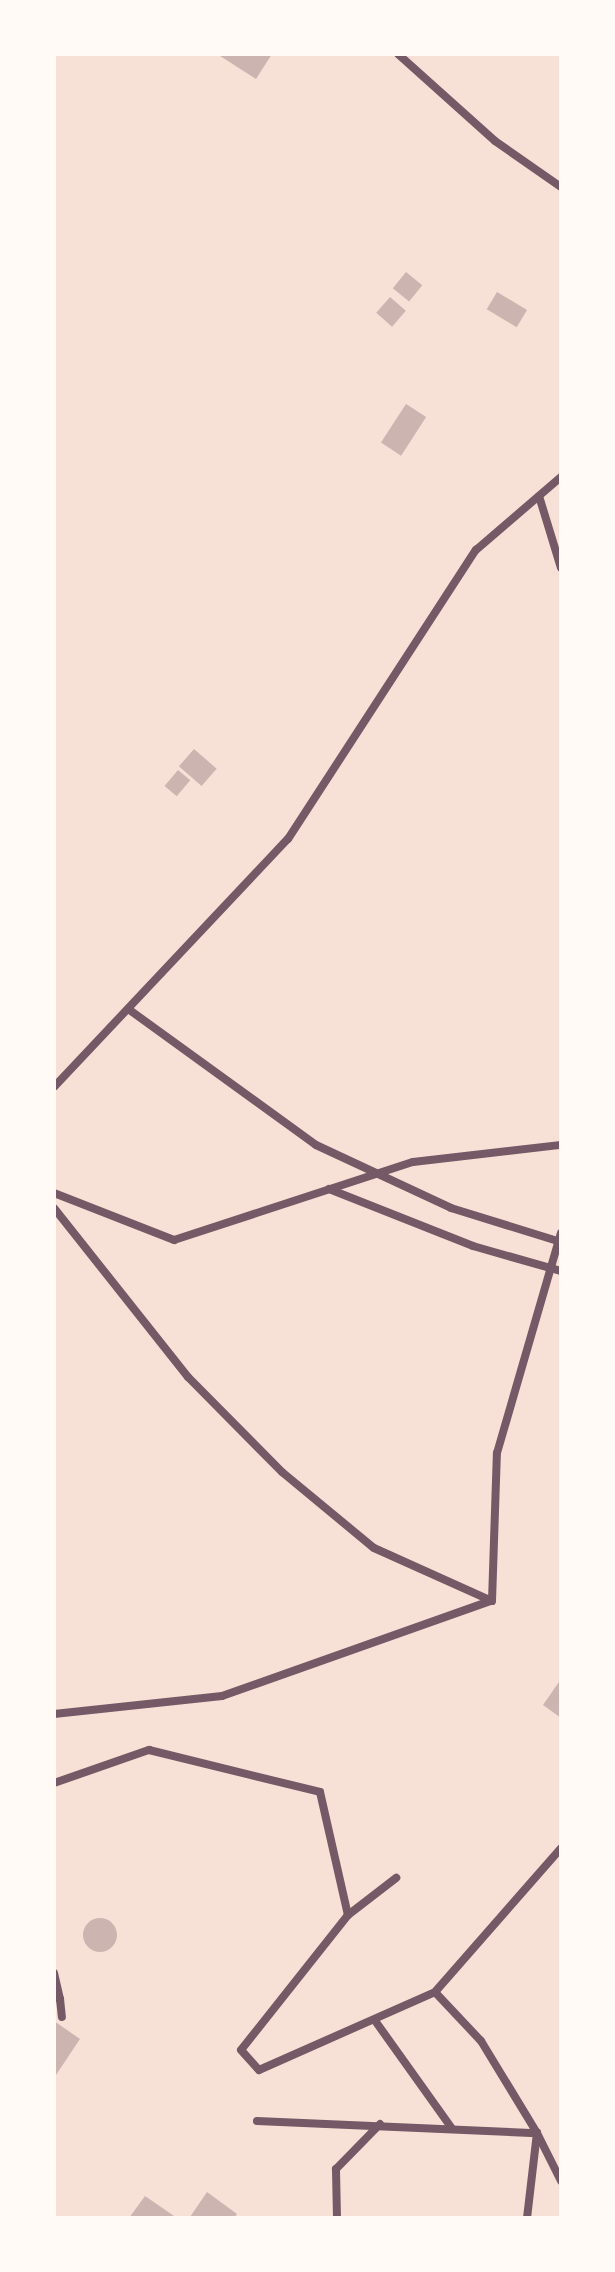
<!DOCTYPE html>
<html>
<head>
<meta charset="utf-8">
<style>
  body { margin:0 }
  #map { position:relative; width:615px; height:2272px; overflow:hidden; background:#f7e1d7; font-family:Signika,sans-serif }
  div>[style] { position:absolute }
  .building>* { inset:0; background:#ccb4b1; transform-origin:0 0 }
  .round { border-radius:50% }
  .minor>* { height:8px; margin:-4px; padding:0 4px; transform-origin:4px; border-radius:4px; background:#755966 }
  span { translate:-50% -50%; white-space:nowrap; text-align:center; line-height:1.15; -webkit-text-stroke:8px #fffaf5; paint-order:stroke }
  .frame { position:absolute; inset:0; border:56px solid #fffaf5; pointer-events:none }
</style>
</head>
<body>
<div id="map">
  <div class="building">
    <i style="clip-path:polygon(217px 54px,272px 54px,256px 79px)"></i>
    <i style="left:406px;top:272px;width:21px;height:21px;rotate:39deg"></i>
    <i style="left:497px;top:292px;width:35px;height:20px;rotate:31deg"></i>
    <i style="left:390px;top:297px;width:21px;height:21px;rotate:41deg"></i>
    <i style="left:406px;top:404px;width:24px;height:46px;rotate:33deg"></i>
    <i style="left:194px;top:749px;width:30px;height:23px;rotate:41deg"></i>
    <i style="left:178px;top:770px;width:16px;height:21px;rotate:40deg"></i>
    <i style="clip-path:polygon(561px 1679px,561px 1718px,543px 1705px)"></i>
    <i class="round" style="left:83px;top:1918px;width:34px;height:34px"></i>
    <i style="clip-path:polygon(54px 2021px,80px 2039px,54px 2078px)"></i>
    <i style="clip-path:polygon(207px 2192px,237px 2214px,234px 2218px,190px 2217px)"></i>
    <i style="clip-path:polygon(145px 2196px,177px 2218px,129px 2218px)"></i>
  </div>
  <div class="minor">
    <i style="left:398px;top:54px;width:130px;rotate:41.9deg"></i>
    <i style="left:495px;top:141px;width:80px;rotate:34.9deg"></i>
    <i style="left:539px;top:496px;width:75px;rotate:73deg"></i>
    <i style="left:131px;top:1011px;width:228px;rotate:35.9deg"></i>
    <i style="left:316px;top:1145px;width:149px;rotate:25deg"></i>
    <i style="left:451px;top:1208px;width:115px;rotate:17.2deg"></i>
    <i style="left:54px;top:1087px;width:341px;rotate:-46.7deg"></i>
    <i style="left:288px;top:839px;width:345px;rotate:-57deg"></i>
    <i style="left:476px;top:550px;width:112px;rotate:-40.7deg"></i>
    <i style="left:329px;top:1189px;width:155px;rotate:21.6deg"></i>
    <i style="left:473px;top:1246px;width:91px;rotate:15.9deg"></i>
    <i style="left:54px;top:1193px;width:129px;rotate:21.4deg"></i>
    <i style="left:174px;top:1240px;width:251px;rotate:-18.1deg"></i>
    <i style="left:413px;top:1162px;width:149px;rotate:-6.6deg"></i>
    <i style="left:54px;top:1208px;width:216px;rotate:51.6deg"></i>
    <i style="left:188px;top:1377px;width:134px;rotate:45.3deg"></i>
    <i style="left:282px;top:1472px;width:119px;rotate:39.6deg"></i>
    <i style="left:374px;top:1548px;width:129px;rotate:24.2deg"></i>
    <i style="left:492px;top:1601px;width:148px;rotate:-88.1deg"></i>
    <i style="left:497px;top:1453px;width:229px;rotate:-73.8deg"></i>
    <i style="left:54px;top:1714px;width:169px;rotate:-6.1deg"></i>
    <i style="left:222px;top:1696px;width:285px;rotate:-19.5deg"></i>
    <i style="left:54px;top:1783px;width:101px;rotate:-19.2deg"></i>
    <i style="left:149px;top:1750px;width:176px;rotate:13.8deg"></i>
    <i style="left:320px;top:1792px;width:126px;rotate:77.2deg"></i>
    <i style="left:348px;top:1915px;width:172px;rotate:128.4deg"></i>
    <i style="left:241px;top:2050px;width:27px;rotate:48deg"></i>
    <i style="left:259px;top:2070px;width:193px;rotate:-23.9deg"></i>
    <i style="left:348px;top:1915px;width:61px;rotate:-37.6deg"></i>
    <i style="left:54px;top:1973px;width:27px;rotate:77deg"></i>
    <i style="left:54px;top:1997px;width:6px;rotate:18deg"></i>
    <i style="left:60px;top:1999px;width:18px;rotate:84deg"></i>
    <i style="left:376px;top:2022px;width:129px;rotate:54.5deg"></i>
    <i style="left:257px;top:2121px;width:280px;rotate:2.5deg"></i>
    <i style="left:537px;top:2133px;width:54px;rotate:63.4deg"></i>
    <i style="left:337px;top:2218px;width:49px;rotate:-91.2deg"></i>
    <i style="left:336px;top:2169px;width:63px;rotate:-45.6deg"></i>
    <i style="left:527px;top:2218px;width:86px;rotate:-83.3deg"></i>
    <i style="left:537px;top:2133px;width:108px;rotate:-121.3deg"></i>
    <i style="left:481px;top:2041px;width:67px;rotate:-133.2deg"></i>
    <i style="left:435px;top:1992px;width:191px;rotate:-48.8deg"></i>
  </div>
  <div class="frame"></div>
</div>
</body>
</html>
